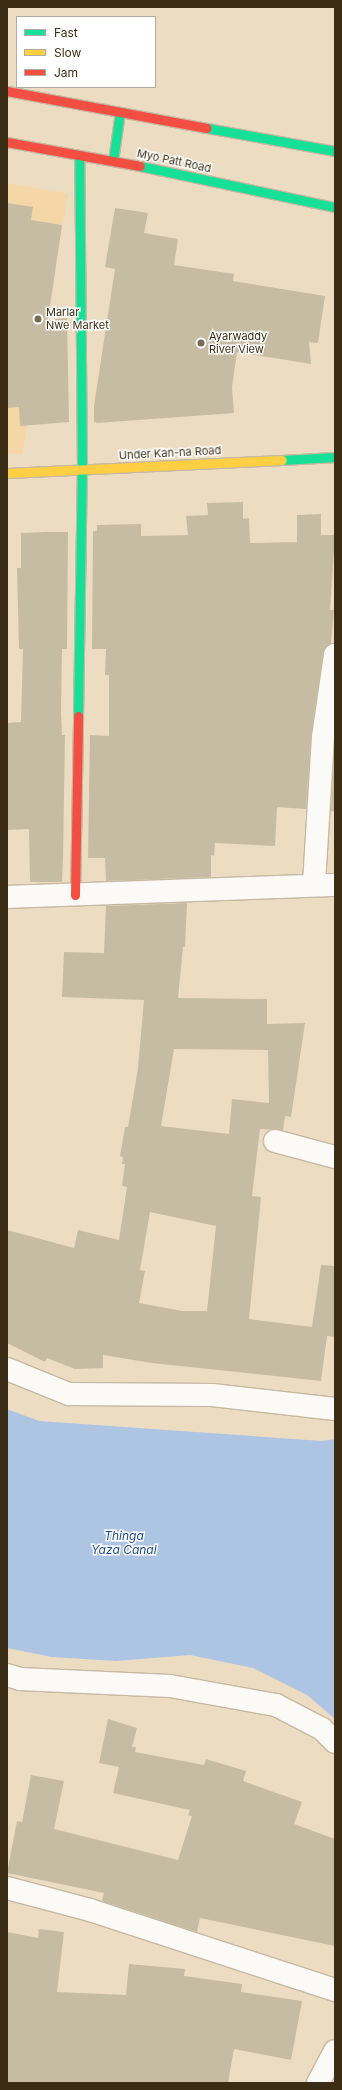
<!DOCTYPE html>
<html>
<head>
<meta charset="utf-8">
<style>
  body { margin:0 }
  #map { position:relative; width:342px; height:2090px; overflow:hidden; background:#ecdcc2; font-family:Inter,sans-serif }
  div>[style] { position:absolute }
  .built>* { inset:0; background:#f5d6a6; transform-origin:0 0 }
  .water>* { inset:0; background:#aec4e3 }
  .building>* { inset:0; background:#c6bca4 }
  .roads { filter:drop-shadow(1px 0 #c6b8a2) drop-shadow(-1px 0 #c6b8a2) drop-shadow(0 1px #c6b8a2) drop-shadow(0 -1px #c6b8a2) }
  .street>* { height:22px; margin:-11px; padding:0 11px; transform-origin:11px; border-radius:11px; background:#fcfaf6 }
  .fast>* { height:9px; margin:-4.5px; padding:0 4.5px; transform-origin:4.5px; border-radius:4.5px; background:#16e098 }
  .slow>* { height:9px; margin:-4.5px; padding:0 4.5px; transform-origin:4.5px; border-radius:4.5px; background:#ffcf43 }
  .jam>* { height:9px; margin:-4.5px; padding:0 4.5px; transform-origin:4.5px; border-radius:4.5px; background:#f24e42 }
  .dots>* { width:11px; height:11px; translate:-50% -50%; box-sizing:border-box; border:2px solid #fff; border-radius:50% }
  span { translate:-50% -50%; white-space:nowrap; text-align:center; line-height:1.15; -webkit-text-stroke:3px #fff; paint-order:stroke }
  .street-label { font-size:11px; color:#3b2d15 }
  .poi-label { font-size:11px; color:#3b2d15 }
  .left { translate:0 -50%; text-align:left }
  .water-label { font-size:12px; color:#1e498c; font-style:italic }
  .frame { position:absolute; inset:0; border:8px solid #3b2d15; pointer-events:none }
  .legend { position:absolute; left:16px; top:16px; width:140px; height:72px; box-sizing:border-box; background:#fff; border:1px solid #b1aba1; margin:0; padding:5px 7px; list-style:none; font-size:12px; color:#3b2d15 }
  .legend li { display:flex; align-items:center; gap:8px; height:20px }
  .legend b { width:20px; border:1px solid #b1aba1 }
</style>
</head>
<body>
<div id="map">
  <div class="built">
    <i style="left:7px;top:183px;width:62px;height:265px;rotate:10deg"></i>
  </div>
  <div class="water">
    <i style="clip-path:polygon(7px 1409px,39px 1421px,322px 1441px,335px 1439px,335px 1719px,307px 1695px,253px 1668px,190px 1655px,116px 1661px,52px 1657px,7px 1648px)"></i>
  </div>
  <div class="building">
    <i style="clip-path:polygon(7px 203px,33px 207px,31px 220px,62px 225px,48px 320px,67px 318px,69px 422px,20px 426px,19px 407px,7px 408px)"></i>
    <i style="clip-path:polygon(115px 208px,148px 213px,144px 233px,178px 239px,174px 265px,234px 274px,233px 281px,325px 296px,318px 343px,309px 342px,311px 364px,237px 352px,232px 387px,234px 413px,97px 423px,94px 421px,94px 406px,115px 269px,105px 267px)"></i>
    <i style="clip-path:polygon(243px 502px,243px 519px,249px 518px,250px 543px,297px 542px,297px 515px,321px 514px,321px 535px,335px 535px,330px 610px,334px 610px,331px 643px,323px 653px,311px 735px,306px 809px,277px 807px,275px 846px,215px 843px,214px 856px,211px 855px,211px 877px,106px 881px,105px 858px,88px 858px,90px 735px,109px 736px,109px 675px,105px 675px,106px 649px,92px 649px,93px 531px,97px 531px,97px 525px,141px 524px,141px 536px,188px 535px,186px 516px,208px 515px,207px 503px)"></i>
    <i style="clip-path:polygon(45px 532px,68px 532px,67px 649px,62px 649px,61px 711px,62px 735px,65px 735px,63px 859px,62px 882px,30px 882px,29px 829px,7px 830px,7px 723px,21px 722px,23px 649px,19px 649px,17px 568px,21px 568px,21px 533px)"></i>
    <i style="clip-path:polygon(335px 746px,335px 812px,331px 811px)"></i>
    <i style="clip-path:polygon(evenodd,187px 903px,185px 947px,183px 947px,178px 998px,267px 999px,267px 1024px,305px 1023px,291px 1117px,285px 1116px,283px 1130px,260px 1129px,252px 1196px,261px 1197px,249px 1319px,312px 1327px,321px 1265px,335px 1266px,335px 1337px,327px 1336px,321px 1381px,152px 1363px,103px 1355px,103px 1368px,75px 1369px,47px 1358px,45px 1362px,7px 1343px,7px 1230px,74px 1248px,78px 1230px,119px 1240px,127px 1187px,122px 1186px,125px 1164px,122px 1164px,123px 1157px,120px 1156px,125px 1127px,128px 1127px,138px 1068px,144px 1000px,62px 997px,64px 952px,104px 953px,106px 906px,187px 903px,174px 1049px,268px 1050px,269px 1103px,232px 1099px,229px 1134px,161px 1126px,174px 1049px,187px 903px,150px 1212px,216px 1226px,207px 1311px,182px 1311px,139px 1303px,145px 1271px,140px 1270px,150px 1212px)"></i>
    <i style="clip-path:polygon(108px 1719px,137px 1728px,132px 1747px,136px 1747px,135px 1752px,204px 1765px,206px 1759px,246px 1771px,243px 1781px,302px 1802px,294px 1824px,335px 1839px,335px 1946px,200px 1918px,197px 1932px,102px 1901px,104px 1893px,7px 1873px,17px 1821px,22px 1822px,31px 1775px,64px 1781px,54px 1829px,178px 1860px,192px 1816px,188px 1815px,190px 1810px,113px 1793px,119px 1767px,99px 1763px)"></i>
    <i style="clip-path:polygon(39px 1929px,64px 1932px,57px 1992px,126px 1995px,129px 1964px,185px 1969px,184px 1976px,242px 1984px,241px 1992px,302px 2001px,291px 2060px,234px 2049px,228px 2083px,7px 2083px,7px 1932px,38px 1938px)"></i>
  </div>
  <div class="roads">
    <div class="street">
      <i style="left:314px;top:884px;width:147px;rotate:-86.5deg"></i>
      <i style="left:323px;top:737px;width:83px;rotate:-81.7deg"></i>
      <i style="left:7px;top:897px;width:328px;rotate:-2.1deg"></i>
      <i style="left:275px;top:1141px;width:62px;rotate:14.9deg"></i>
      <i style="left:7px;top:1369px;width:67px;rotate:22deg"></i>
      <i style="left:69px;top:1394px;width:143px;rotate:0.4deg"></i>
      <i style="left:212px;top:1395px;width:124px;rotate:6.5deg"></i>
      <i style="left:7px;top:1675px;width:14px;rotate:17deg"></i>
      <i style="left:20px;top:1679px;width:150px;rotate:2.7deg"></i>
      <i style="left:170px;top:1686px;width:108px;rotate:10.2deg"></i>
      <i style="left:276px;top:1705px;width:52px;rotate:27.6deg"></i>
      <i style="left:322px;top:1729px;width:18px;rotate:45deg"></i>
      <i style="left:7px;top:1888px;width:86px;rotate:14.8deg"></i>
      <i style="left:90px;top:1910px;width:258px;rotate:18.1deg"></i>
      <i style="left:318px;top:2083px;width:36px;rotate:-62deg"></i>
    </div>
    <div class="fast">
      <i style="left:207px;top:128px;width:130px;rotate:10.2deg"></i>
      <i style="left:113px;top:161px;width:49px;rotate:-81.9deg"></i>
      <i style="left:140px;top:166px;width:199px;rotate:11.9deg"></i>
      <i style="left:282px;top:460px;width:53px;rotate:-3.2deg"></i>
      <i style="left:78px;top:716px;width:246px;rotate:-89.1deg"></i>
      <i style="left:82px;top:470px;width:315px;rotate:-90.5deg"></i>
    </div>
    <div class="slow">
      <i style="left:7px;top:473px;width:275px;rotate:-2.7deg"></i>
    </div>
    <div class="jam">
      <i style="left:7px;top:91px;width:203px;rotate:10.5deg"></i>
      <i style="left:7px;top:142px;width:135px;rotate:10.2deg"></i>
      <i style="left:75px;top:895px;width:179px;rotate:-89deg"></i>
    </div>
  </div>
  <div class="dots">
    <i style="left:38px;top:319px;background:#796a52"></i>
    <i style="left:201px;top:343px;background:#796a52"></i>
  </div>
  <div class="street-label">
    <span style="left:174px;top:161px;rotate:12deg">Myo Patt Road</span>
    <span style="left:170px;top:453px;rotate:-3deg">Under Kan-na Road</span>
  </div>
  <div class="poi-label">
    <span class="left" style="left:46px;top:319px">Marlar<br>Nwe Market</span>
    <span class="left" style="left:209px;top:343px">Ayarwaddy<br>River View</span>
  </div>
  <div class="water-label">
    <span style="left:124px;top:1543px">Thinga<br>Yaza Canal</span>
  </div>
  <div class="frame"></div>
  <ul class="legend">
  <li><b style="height:5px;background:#16e098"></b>Fast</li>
  <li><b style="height:5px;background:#ffcf43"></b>Slow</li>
  <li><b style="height:5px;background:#f24e42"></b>Jam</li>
  </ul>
</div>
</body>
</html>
